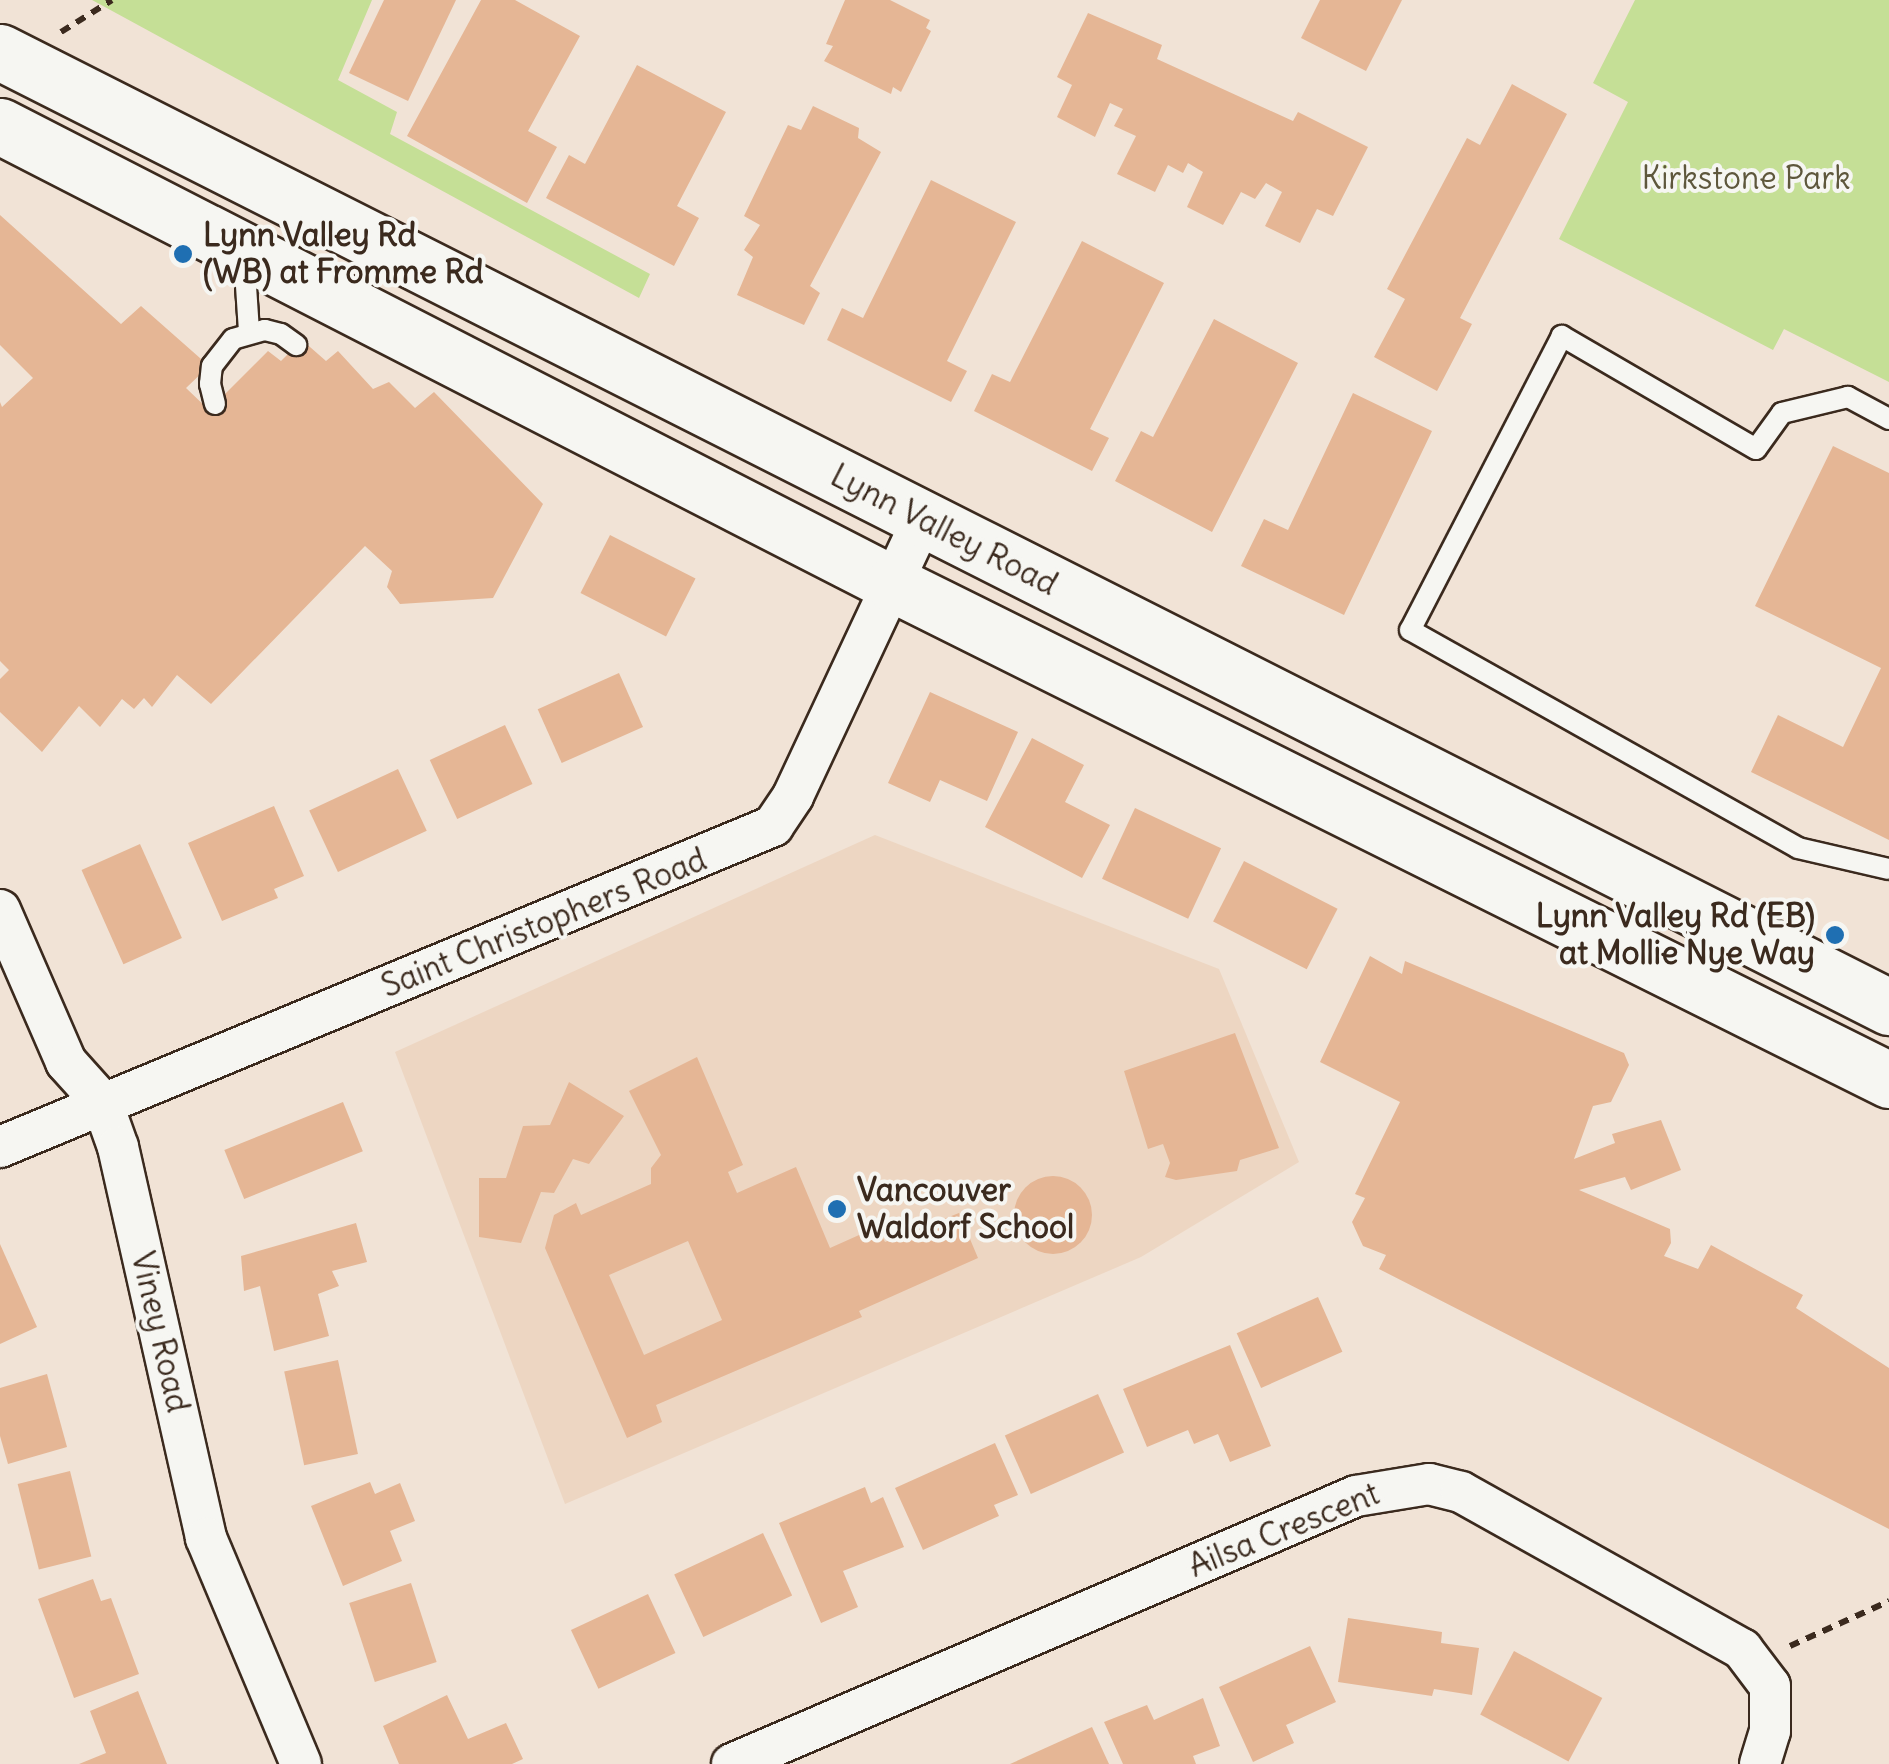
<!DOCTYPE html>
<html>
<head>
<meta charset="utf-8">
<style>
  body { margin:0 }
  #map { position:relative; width:1889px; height:1764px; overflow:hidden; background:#f1e3d6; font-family:Delius,sans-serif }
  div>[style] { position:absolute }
  .built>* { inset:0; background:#edd6c2 }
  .green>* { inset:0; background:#c5df96 }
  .building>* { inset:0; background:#e5b695; transform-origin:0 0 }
  .round { border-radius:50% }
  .path>* { height:6px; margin-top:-3px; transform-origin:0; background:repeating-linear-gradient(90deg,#3b2a1e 0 10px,transparent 0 18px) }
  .roads { filter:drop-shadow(2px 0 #3b2a1e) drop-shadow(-2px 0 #3b2a1e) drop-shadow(0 2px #3b2a1e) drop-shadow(0 -2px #3b2a1e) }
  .lane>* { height:20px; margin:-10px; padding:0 10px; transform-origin:10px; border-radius:10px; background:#f6f6f2 }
  .street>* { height:40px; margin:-20px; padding:0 20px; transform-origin:20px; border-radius:20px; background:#f6f6f2 }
  .secondary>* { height:55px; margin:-27.5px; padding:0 27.5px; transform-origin:27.5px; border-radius:27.5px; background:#f6f6f2 }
  .dots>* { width:28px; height:28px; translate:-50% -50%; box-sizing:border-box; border:5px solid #f6f6f2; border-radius:50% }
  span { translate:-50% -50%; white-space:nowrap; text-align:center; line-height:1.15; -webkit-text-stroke:8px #f6f6f2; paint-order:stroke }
  .park-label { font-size:32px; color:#5e573c }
  .poi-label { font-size:32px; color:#3b2a1e; font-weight:700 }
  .left { translate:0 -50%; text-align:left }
  .right { translate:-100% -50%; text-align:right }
  .street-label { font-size:32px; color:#3b2a1e }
</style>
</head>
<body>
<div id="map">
  <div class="built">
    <i style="clip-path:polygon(875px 835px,1219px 969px,1299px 1162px,1141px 1257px,565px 1504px,395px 1052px)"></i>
  </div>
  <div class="green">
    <i style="clip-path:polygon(92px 0,372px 0,338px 80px,397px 112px,390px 134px,650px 274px,639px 298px)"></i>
    <i style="clip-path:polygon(1635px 0,1889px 0,1889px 382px,1784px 329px,1773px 350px,1559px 239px,1628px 102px,1593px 83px)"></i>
  </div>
  <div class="building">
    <i style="clip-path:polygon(384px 0,456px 0,408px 101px,349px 73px)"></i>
    <i style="clip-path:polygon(481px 0,515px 0,580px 36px,528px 131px,557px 147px,527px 203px,407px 136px)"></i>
    <i style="clip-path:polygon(845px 0,890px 0,930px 20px,926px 28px,931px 31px,901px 92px,893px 87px,891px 94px,824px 61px,833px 46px,826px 44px)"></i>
    <i style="clip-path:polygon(1320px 0,1402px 0,1366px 71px,1301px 38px)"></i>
    <i style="clip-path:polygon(1088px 13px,1162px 45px,1157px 59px,1293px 121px,1298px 112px,1368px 147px,1333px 216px,1317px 209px,1300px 243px,1265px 226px,1282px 192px,1266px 183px,1255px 199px,1241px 192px,1223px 225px,1187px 207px,1203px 172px,1188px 163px,1183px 173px,1168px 165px,1155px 192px,1117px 174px,1136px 136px,1114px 126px,1123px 109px,1110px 103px,1095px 137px,1057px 117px,1072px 85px,1057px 77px)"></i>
    <i style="clip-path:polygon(637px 65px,726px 112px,677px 206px,699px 218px,674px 266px,546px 198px,569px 155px,585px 164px)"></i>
    <i style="clip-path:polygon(1512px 84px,1567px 114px,1460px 318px,1472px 324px,1437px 391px,1374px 357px,1405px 299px,1387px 289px,1467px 138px,1480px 145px)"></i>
    <i style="clip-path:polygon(813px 106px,859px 128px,858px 138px,881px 152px,810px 286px,820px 293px,804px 325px,737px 295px,753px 257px,744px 250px,760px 225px,744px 216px,788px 125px,801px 130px)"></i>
    <i style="clip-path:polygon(931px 180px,1016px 222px,947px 361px,967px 371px,951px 402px,827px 340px,842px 308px,863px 318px)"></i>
    <i style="clip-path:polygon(0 215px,121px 324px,141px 306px,209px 366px,186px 388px,209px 410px,268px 351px,281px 361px,302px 340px,326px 361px,338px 351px,373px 389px,389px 382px,415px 408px,434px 392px,543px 504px,493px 598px,400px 604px,387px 587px,392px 571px,365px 546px,211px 704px,177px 675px,152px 707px,144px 698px,134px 709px,122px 699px,100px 727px,79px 706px,42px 752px,0 712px,0 679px,9px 670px,0 661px,0 402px,2px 407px,33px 378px,0 345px)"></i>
    <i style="clip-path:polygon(1082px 241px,1164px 283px,1090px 429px,1109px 438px,1092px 471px,974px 411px,992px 374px,1010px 382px)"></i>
    <i style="clip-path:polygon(1214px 319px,1298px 363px,1212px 532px,1115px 481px,1141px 431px,1153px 437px)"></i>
    <i style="clip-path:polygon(1353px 393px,1432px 431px,1344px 615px,1241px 566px,1264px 519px,1288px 530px)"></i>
    <i style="clip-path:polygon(1833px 446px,1889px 473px,1889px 840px,1751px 772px,1778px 715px,1843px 747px,1881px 668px,1755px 606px)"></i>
    <i style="left:610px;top:535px;width:96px;height:65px;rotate:27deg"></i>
    <i style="left:619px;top:673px;width:59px;height:89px;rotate:66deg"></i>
    <i style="clip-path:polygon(930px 692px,1018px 732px,987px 801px,940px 780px,930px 802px,888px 783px)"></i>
    <i style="left:505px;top:725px;width:65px;height:83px;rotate:65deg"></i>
    <i style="clip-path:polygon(1032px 738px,1084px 765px,1065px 802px,1110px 825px,1082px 878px,985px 827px)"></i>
    <i style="left:398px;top:769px;width:68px;height:98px;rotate:65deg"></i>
    <i style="clip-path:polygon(274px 806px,304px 876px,274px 889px,278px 898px,222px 921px,188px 843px)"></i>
    <i style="left:1135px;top:808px;width:95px;height:78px;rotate:25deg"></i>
    <i style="left:140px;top:844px;width:103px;height:64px;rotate:66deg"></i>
    <i style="left:1244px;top:861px;width:105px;height:68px;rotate:27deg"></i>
    <i style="clip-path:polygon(1370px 956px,1402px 974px,1405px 961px,1624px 1053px,1629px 1065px,1611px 1102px,1593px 1106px,1574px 1159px,1615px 1143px,1612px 1134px,1661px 1120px,1681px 1170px,1631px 1190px,1625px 1177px,1579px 1190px,1670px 1229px,1671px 1243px,1664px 1256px,1698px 1269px,1711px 1245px,1803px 1295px,1796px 1308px,1889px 1368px,1889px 1529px,1379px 1269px,1386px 1255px,1363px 1246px,1352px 1222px,1365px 1198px,1355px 1194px,1400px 1102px,1320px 1062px)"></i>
    <i style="clip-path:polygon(1235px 1033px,1279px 1148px,1240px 1160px,1237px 1171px,1176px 1180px,1165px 1177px,1170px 1163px,1163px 1144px,1148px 1149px,1124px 1071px)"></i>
    <i style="clip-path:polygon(evenodd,697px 1057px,743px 1165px,728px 1172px,737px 1193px,796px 1167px,830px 1248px,877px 1227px,885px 1242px,959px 1213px,978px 1258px,859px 1311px,862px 1317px,656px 1405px,662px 1422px,627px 1438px,545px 1248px,554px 1215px,576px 1203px,581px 1215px,651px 1184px,651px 1168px,661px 1155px,629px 1091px,697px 1057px,688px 1241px,722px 1320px,644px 1355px,609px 1275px,688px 1241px)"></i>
    <i style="clip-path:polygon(569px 1082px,624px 1116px,589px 1164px,573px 1159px,554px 1193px,541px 1192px,521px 1243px,479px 1237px,479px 1178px,506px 1178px,523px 1126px,550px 1125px)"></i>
    <i style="left:343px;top:1102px;width:53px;height:128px;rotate:68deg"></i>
    <i class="round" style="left:1014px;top:1176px;width:78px;height:78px"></i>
    <i style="clip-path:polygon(356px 1223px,367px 1262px,332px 1271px,339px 1286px,318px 1294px,329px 1336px,274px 1351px,260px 1286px,244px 1291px,241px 1256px)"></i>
    <i style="clip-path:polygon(0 1244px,37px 1327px,0 1344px)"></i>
    <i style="left:1318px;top:1297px;width:60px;height:89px;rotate:66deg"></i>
    <i style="clip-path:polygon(1230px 1345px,1271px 1446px,1230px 1462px,1218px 1434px,1194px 1444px,1188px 1430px,1147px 1447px,1123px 1389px)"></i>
    <i style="left:338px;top:1360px;width:96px;height:55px;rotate:78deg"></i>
    <i style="clip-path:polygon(47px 1374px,67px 1447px,8px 1464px,0 1436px,0 1388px)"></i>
    <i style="left:1098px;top:1394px;width:64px;height:102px;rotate:66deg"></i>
    <i style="clip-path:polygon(995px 1443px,1018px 1495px,994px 1505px,999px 1516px,923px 1550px,895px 1488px)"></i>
    <i style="left:70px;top:1471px;width:88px;height:54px;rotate:76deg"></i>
    <i style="clip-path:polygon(370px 1482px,375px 1494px,400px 1483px,415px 1521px,390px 1531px,402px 1561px,343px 1586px,311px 1506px)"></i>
    <i style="clip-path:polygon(865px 1487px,871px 1503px,883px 1497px,904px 1547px,843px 1571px,858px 1607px,821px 1623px,779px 1523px)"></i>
    <i style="left:763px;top:1533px;width:69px;height:98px;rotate:65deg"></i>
    <i style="clip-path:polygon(93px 1579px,101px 1601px,111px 1598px,139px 1674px,74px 1698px,38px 1599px)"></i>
    <i style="left:411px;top:1583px;width:83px;height:65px;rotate:72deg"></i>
    <i style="left:648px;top:1594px;width:65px;height:85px;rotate:65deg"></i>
    <i style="clip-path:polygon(1348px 1618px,1442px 1632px,1441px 1643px,1479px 1648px,1472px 1695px,1434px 1689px,1432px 1696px,1338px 1682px)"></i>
    <i style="clip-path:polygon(1310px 1646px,1336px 1702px,1286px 1725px,1294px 1743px,1253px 1762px,1219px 1687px)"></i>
    <i style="left:1514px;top:1651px;width:100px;height:72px;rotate:28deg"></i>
    <i style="clip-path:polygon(138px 1691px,167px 1764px,79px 1764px,106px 1753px,90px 1711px)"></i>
    <i style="clip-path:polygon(447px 1695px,468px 1739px,506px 1723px,523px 1759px,512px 1764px,399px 1764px,383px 1726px)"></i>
    <i style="clip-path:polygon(1203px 1698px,1220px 1746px,1193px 1756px,1196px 1764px,1123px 1764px,1104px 1722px,1147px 1705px,1154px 1720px)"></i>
    <i style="clip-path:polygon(1092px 1727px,1109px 1764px,1010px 1764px)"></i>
  </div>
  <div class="path">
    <i style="left:61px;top:32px;width:60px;rotate:-32.1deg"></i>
    <i style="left:1790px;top:1646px;width:109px;rotate:-24.4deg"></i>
  </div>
  <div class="roads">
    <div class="lane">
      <i style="left:244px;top:256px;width:75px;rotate:86.2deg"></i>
      <i style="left:215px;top:404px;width:21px;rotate:-104deg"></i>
      <i style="left:210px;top:384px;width:18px;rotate:-84deg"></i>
      <i style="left:212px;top:366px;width:34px;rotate:-52deg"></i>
      <i style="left:233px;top:339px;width:33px;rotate:-16deg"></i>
      <i style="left:265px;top:330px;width:16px;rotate:14deg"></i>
      <i style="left:281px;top:334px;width:19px;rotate:36deg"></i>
      <i style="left:1889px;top:419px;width:47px;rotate:-151.8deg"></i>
      <i style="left:1848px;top:397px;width:68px;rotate:166.4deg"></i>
      <i style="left:1782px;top:413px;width:44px;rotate:125.8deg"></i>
      <i style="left:1756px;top:449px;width:225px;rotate:-149.8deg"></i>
      <i style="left:1562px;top:336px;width:331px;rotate:117.3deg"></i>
      <i style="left:1410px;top:630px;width:445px;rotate:29.3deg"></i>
      <i style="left:1798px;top:848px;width:93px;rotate:13deg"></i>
    </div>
    <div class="street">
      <i style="left:0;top:910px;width:166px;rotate:66.5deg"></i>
      <i style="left:66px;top:1062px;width:54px;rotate:48deg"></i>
      <i style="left:102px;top:1102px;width:48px;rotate:70.4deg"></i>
      <i style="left:118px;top:1147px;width:401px;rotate:77.3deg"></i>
      <i style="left:206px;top:1538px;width:245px;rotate:67.2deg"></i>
      <i style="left:0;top:1147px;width:837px;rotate:-22.55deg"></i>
      <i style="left:773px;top:826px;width:36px;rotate:-56deg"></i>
      <i style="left:793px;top:796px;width:305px;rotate:-64.9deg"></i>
      <i style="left:732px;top:1764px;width:679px;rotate:-23.24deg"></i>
      <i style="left:1356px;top:1496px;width:74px;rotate:-9.3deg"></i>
      <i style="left:1429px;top:1484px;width:33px;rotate:14deg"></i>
      <i style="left:1461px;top:1492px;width:322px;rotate:29.2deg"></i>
      <i style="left:1742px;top:1649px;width:46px;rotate:52.9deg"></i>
      <i style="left:1770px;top:1686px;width:45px;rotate:90deg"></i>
      <i style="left:1770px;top:1731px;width:34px;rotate:107deg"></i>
    </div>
    <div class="secondary">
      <i style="left:0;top:52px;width:2117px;rotate:26.82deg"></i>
      <i style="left:0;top:126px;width:1004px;rotate:27.15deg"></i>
      <i style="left:893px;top:584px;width:1113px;rotate:26.47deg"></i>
    </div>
  </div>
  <div class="dots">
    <i style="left:183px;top:254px;background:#1f6fb2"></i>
    <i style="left:1835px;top:935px;background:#1f6fb2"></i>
    <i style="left:837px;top:1209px;background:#1f6fb2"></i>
  </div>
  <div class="park-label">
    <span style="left:1746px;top:178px">Kirkstone Park</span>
  </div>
  <div class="poi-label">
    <span class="left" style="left:203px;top:254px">Lynn Valley Rd<br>(WB) at Fromme Rd</span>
    <span class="right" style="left:1815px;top:935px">Lynn Valley Rd (EB)<br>at Mollie Nye Way</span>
    <span class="left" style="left:857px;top:1209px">Vancouver<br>Waldorf School</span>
  </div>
  <div class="street-label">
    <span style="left:944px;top:530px;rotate:27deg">Lynn Valley Road</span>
    <span style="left:544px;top:923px;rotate:-22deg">Saint Christophers Road</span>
    <span style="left:160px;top:1332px;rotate:77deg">Viney Road</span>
    <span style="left:1284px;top:1530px;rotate:-22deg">Ailsa Crescent</span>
  </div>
</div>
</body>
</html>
